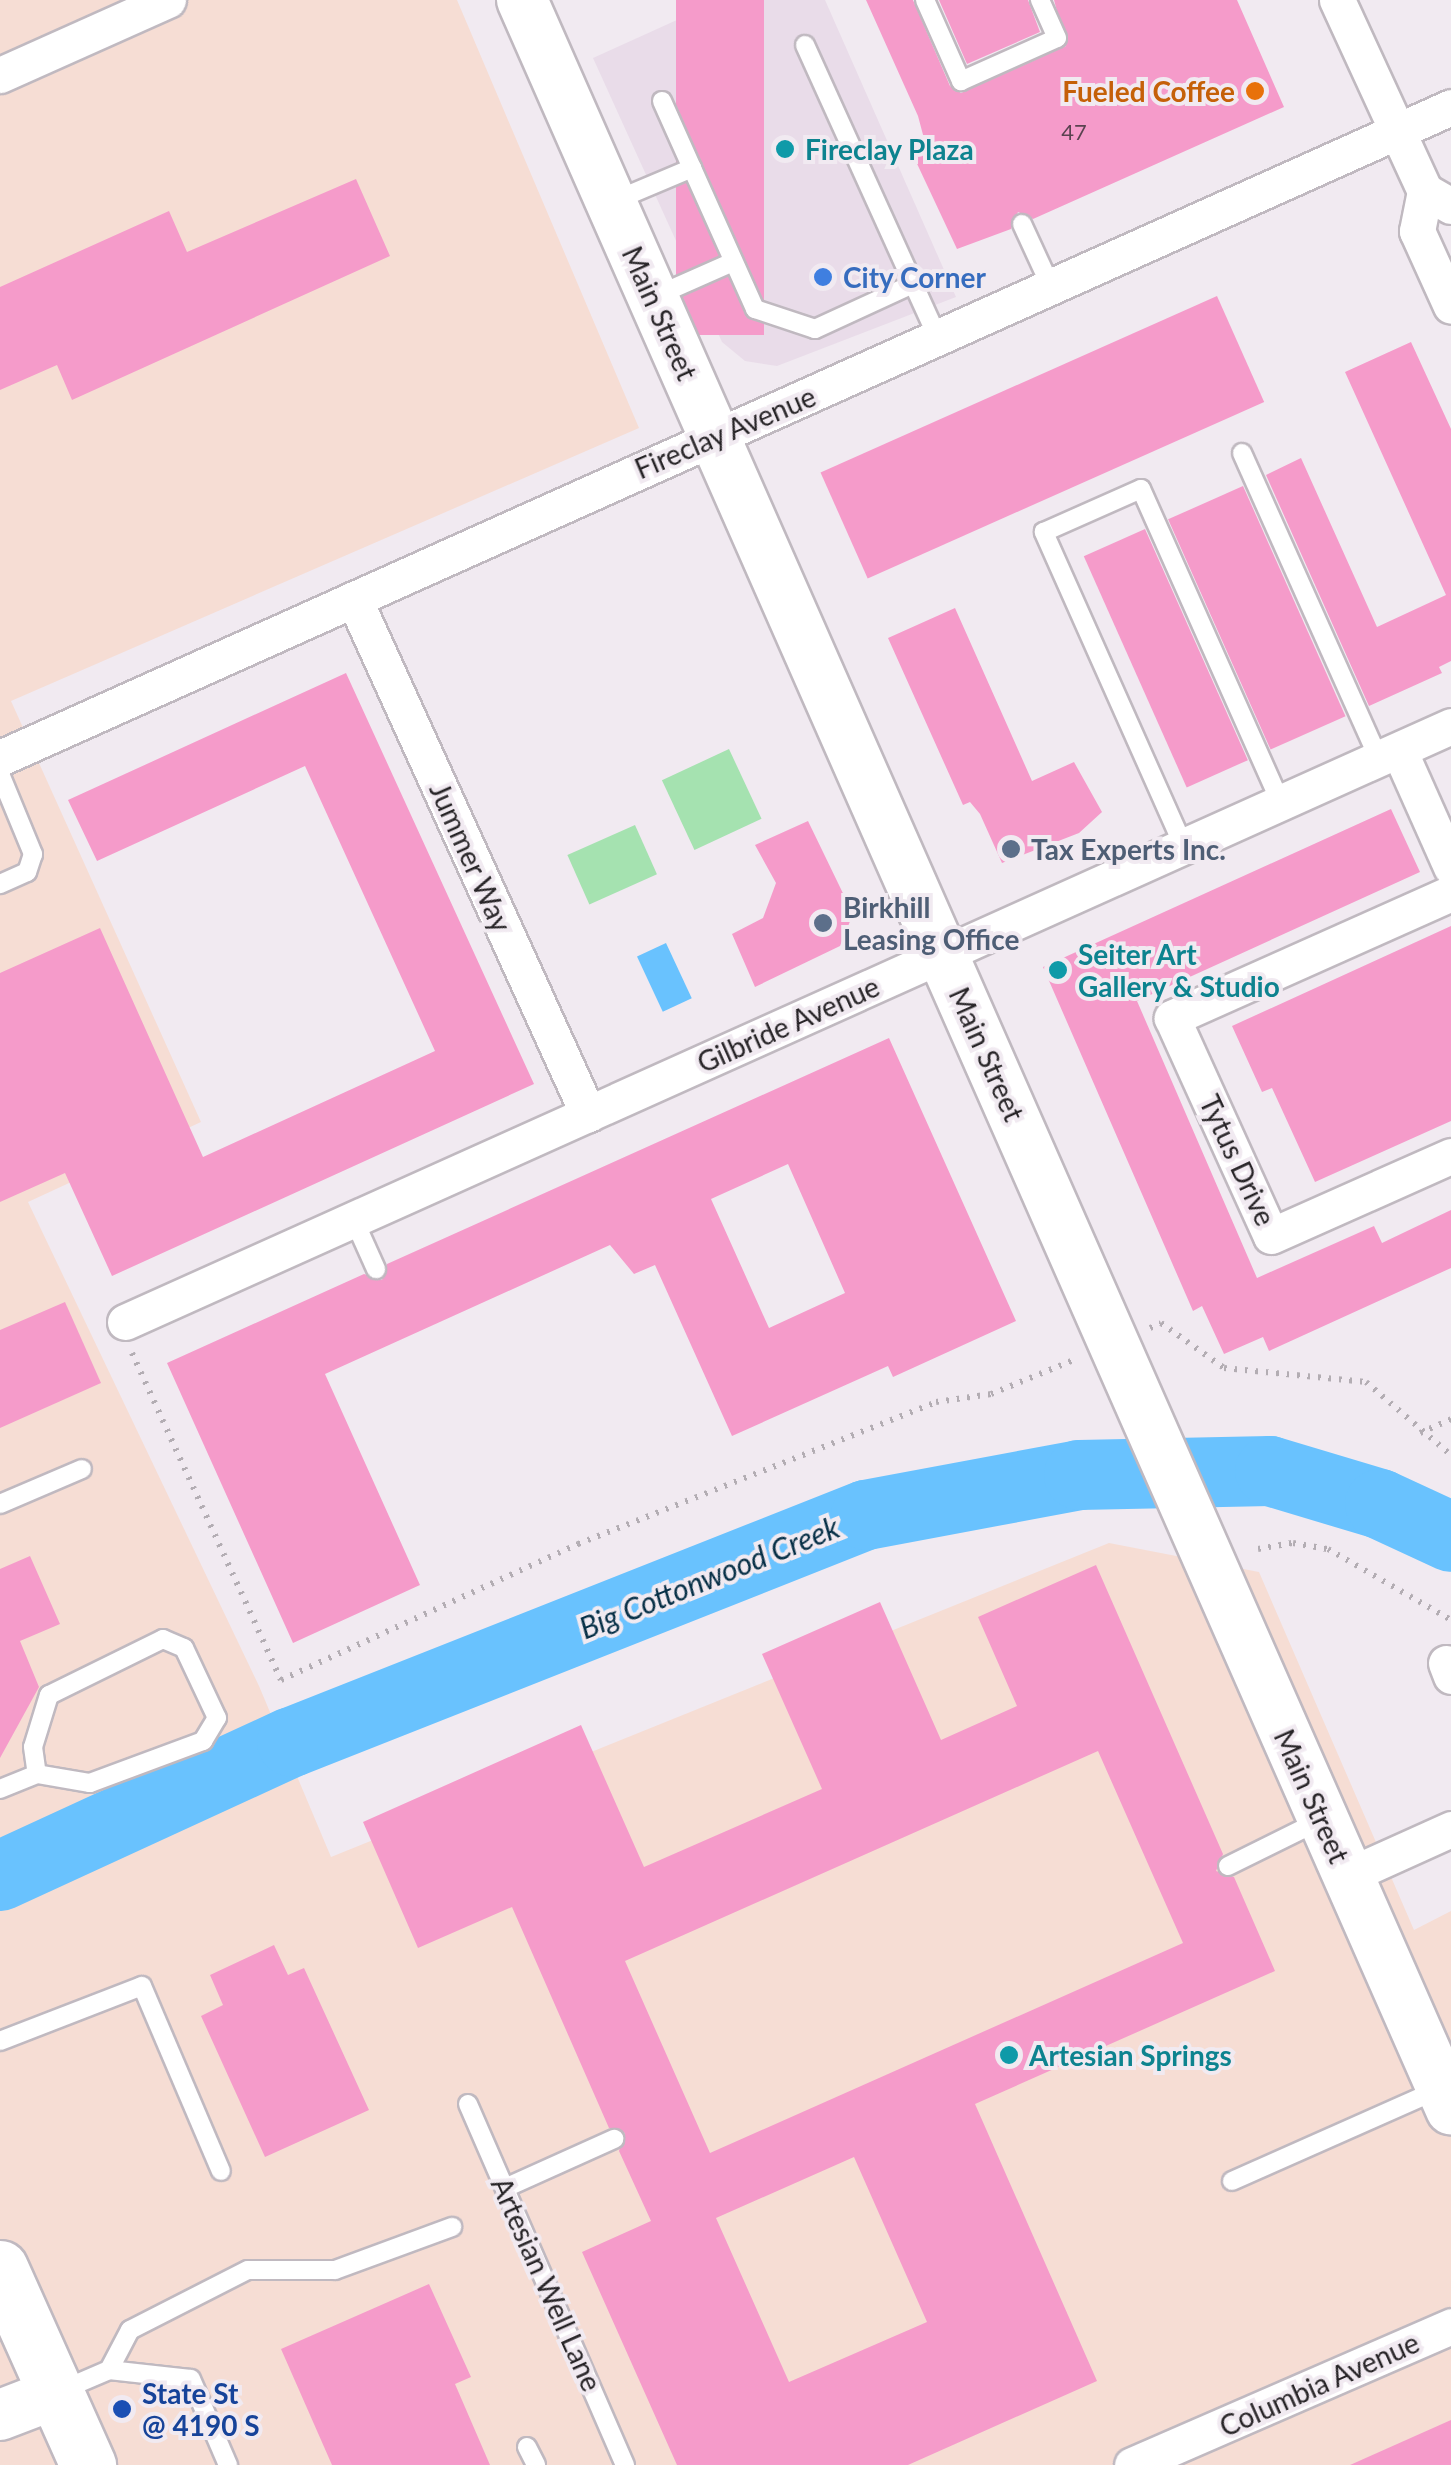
<!DOCTYPE html>
<html>
<head>
<meta charset="utf-8">
<style>
  body { margin:0 }
  #map { position:relative; width:1451px; height:2465px; overflow:hidden; background:#f1eaf1; font-family:Lato,sans-serif }
  div>[style] { position:absolute }
  .built>* { inset:0; background:#e9dce9 }
  .industrial>* { inset:0; background:#f6ddd4 }
  .green>* { inset:0; background:#a5e2b0; transform-origin:0 0 }
  .water>* { inset:0; background:#69c2fe; transform-origin:0 0 }
  .river>* { height:70px; margin:-35px; padding:0 35px; transform-origin:35px; border-radius:35px; background:#69c2fe }
  .building>* { inset:0; background:#f59bca; transform-origin:0 0 }
  .path>* { height:6px; margin-top:-3px; transform-origin:0; background:repeating-linear-gradient(90deg,#b3adb3 0 2.5px,transparent 0 10.5px) }
  .roads { filter:drop-shadow(2px 0 #c0b9c0) drop-shadow(-2px 0 #c0b9c0) drop-shadow(0 2px #c0b9c0) drop-shadow(0 -2px #c0b9c0) }
  .lane>* { height:18px; margin:-9px; padding:0 9px; transform-origin:9px; border-radius:9px; background:#fff }
  .street>* { height:35px; margin:-17.5px; padding:0 17.5px; transform-origin:17.5px; border-radius:17.5px; background:#fff }
  .secondary>* { height:50px; margin:-25px; padding:0 25px; transform-origin:25px; border-radius:25px; background:#fff }
  .primary>* { height:55px; margin:-27.5px; padding:0 27.5px; transform-origin:27.5px; border-radius:27.5px; background:#fff }
  .dots>* { width:28px; height:28px; translate:-50% -50%; box-sizing:border-box; border:5px solid #f1eaf1; border-radius:50% }
  span { translate:-50% -50%; white-space:nowrap; text-align:center; line-height:1.15; -webkit-text-stroke:8px #f1eaf1; paint-order:stroke }
  .number-label { font-size:22px; color:#5a4250 }
  .number-label span { -webkit-text-stroke-width:0 }
  .food-label { font-size:28px; color:#c56008; font-weight:700 }
  .right { translate:-100% -50%; text-align:right }
  .culture-label { font-size:28px; color:#0d838f; font-weight:700 }
  .left { translate:0 -50%; text-align:left }
  .shop-label { font-size:28px; color:#366cbe; font-weight:700 }
  .street-label { font-size:28px; color:#272427 }
  .service-label { font-size:28px; color:#4e5e75; font-weight:700 }
  .transit-label { font-size:28px; color:#164399; font-weight:700 }
  .water-label { font-size:30px; color:#062f46; font-style:italic }
</style>
</head>
<body>
<div id="map">
  <div class="built">
    <i style="clip-path:polygon(721px 0,825px 0,956px 297px,777px 366px,745px 361px,722px 342px,593px 58px)"></i>
  </div>
  <div class="industrial">
    <i style="clip-path:polygon(0 0,457px 0,639px 428px,11px 701px,201px 1122px,28px 1202px,259px 1686px,331px 1857px,1109px 1543px,1259px 1572px,1414px 1930px,1451px 1911px,1451px 2465px,0 2465px)"></i>
  </div>
  <div class="green">
    <i style="left:729px;top:749px;width:77px;height:74px;rotate:65deg"></i>
    <i style="left:635px;top:825px;width:54px;height:74px;rotate:66deg"></i>
  </div>
  <div class="water">
    <i style="left:666px;top:943px;width:61px;height:32px;rotate:65deg"></i>
  </div>
  <div class="river">
    <i style="left:0;top:1876px;width:321px;rotate:-24.7deg"></i>
    <i style="left:292px;top:1742px;width:617px;rotate:-21.58deg"></i>
    <i style="left:866px;top:1515px;width:217px;rotate:-10.6deg"></i>
    <i style="left:1079px;top:1475px;width:191px;rotate:-1.2deg"></i>
    <i style="left:1270px;top:1471px;width:115px;rotate:16.7deg"></i>
    <i style="left:1380px;top:1504px;width:78px;rotate:24.9deg"></i>
  </div>
  <div class="building">
    <i style="left:676px;top:0;width:88px;height:335px"></i>
    <i style="clip-path:polygon(866px 0,913px 0,950px 86px,961px 93px,1066px 46px,1054px 0,1237px 0,1284px 107px,1033px 219px,1018px 212px,1011px 229px,957px 249px,912px 153px,926px 146px,918px 116px)"></i>
    <i style="clip-path:polygon(939px 0,1028px 0,1040px 32px,967px 64px)"></i>
    <i style="clip-path:polygon(356px 179px,390px 256px,72px 400px,57px 365px,0 390px,0 287px,169px 211px,187px 252px)"></i>
    <i style="left:1217px;top:296px;width:116px;height:434px;rotate:66deg"></i>
    <i style="clip-path:polygon(1411px 342px,1451px 429px,1451px 661px,1439px 667px,1442px 673px,1369px 706px,1266px 475px,1301px 458px,1377px 627px,1446px 595px,1345px 372px)"></i>
    <i style="left:1243px;top:486px;width:252px;height:82px;rotate:66deg"></i>
    <i style="left:1145px;top:529px;width:253px;height:67px;rotate:66deg"></i>
    <i style="clip-path:polygon(955px 608px,1032px 781px,1074px 762px,1102px 812px,1079px 833px,1002px 863px,980px 814px,970px 802px,963px 805px,888px 638px)"></i>
    <i style="clip-path:polygon(346px 673px,534px 1084px,112px 1276px,65px 1173px,0 1202px,0 973px,100px 928px,203px 1157px,435px 1051px,305px 766px,97px 861px,68px 800px)"></i>
    <i style="clip-path:polygon(1391px 809px,1420px 872px,1137px 1001px,1257px 1278px,1374px 1226px,1382px 1243px,1451px 1210px,1451px 1268px,1269px 1351px,1263px 1337px,1224px 1354px,1202px 1306px,1193px 1311px,1043px 967px)"></i>
    <i style="clip-path:polygon(808px 821px,853px 914px,840px 946px,755px 987px,732px 934px,763px 918px,776px 883px,755px 845px)"></i>
    <i style="clip-path:polygon(1451px 926px,1451px 1121px,1315px 1182px,1272px 1088px,1262px 1092px,1232px 1026px)"></i>
    <i style="clip-path:polygon(evenodd,889px 1038px,1016px 1321px,893px 1377px,888px 1366px,732px 1436px,655px 1265px,634px 1274px,610px 1245px,325px 1374px,420px 1585px,293px 1643px,167px 1363px,364px 1274px,382px 1280px,387px 1264px,889px 1038px,788px 1164px,845px 1293px,769px 1328px,711px 1199px,788px 1164px)"></i>
    <i style="clip-path:polygon(65px 1302px,101px 1383px,0 1428px,0 1330px)"></i>
    <i style="clip-path:polygon(30px 1556px,60px 1624px,20px 1641px,39px 1687px,0 1758px,0 1569px)"></i>
    <i style="clip-path:polygon(evenodd,1096px 1565px,1223px 1854px,1216px 1871px,1234px 1877px,1275px 1971px,975px 2104px,1097px 2381px,908px 2465px,677px 2465px,582px 2252px,651px 2221px,619px 2151px,625px 2133px,609px 2128px,512px 1907px,418px 1948px,363px 1822px,581px 1725px,644px 1867px,822px 1789px,762px 1654px,880px 1602px,941px 1740px,1017px 1706px,978px 1617px,1096px 1565px,1098px 1751px,1183px 1943px,710px 2153px,625px 1961px,1098px 1751px,1096px 1565px,854px 2157px,927px 2322px,789px 2382px,716px 2218px,854px 2157px)"></i>
    <i style="clip-path:polygon(274px 1945px,288px 1975px,304px 1968px,369px 2110px,265px 2157px,201px 2016px,223px 2005px,210px 1975px)"></i>
    <i style="clip-path:polygon(429px 2284px,471px 2377px,455px 2384px,490px 2465px,332px 2465px,281px 2349px)"></i>
    <i style="clip-path:polygon(1451px 2420px,1451px 2465px,1350px 2465px)"></i>
  </div>
  <div class="path">
    <i style="left:1150px;top:1328px;width:12px;rotate:-24deg"></i>
    <i style="left:1161px;top:1323px;width:77px;rotate:35.5deg"></i>
    <i style="left:1224px;top:1368px;width:143px;rotate:5.6deg"></i>
    <i style="left:1366px;top:1382px;width:112px;rotate:40.7deg"></i>
    <i style="left:132px;top:1353px;width:359px;rotate:65.5deg"></i>
    <i style="left:281px;top:1680px;width:327px;rotate:-24.6deg"></i>
    <i style="left:578px;top:1544px;width:385px;rotate:-21.6deg"></i>
    <i style="left:936px;top:1402px;width:56px;rotate:-8.3deg"></i>
    <i style="left:991px;top:1394px;width:90px;rotate:-22.3deg"></i>
    <i style="left:1420px;top:1433px;width:34px;rotate:-24deg"></i>
    <i style="left:1258px;top:1549px;width:36px;rotate:-10deg"></i>
    <i style="left:1293px;top:1543px;width:36px;rotate:10deg"></i>
    <i style="left:1328px;top:1549px;width:142px;rotate:30deg"></i>
  </div>
  <div class="roads">
    <div class="lane">
      <i style="left:925px;top:0;width:89px;rotate:66deg"></i>
      <i style="left:961px;top:81px;width:105px;rotate:-24.1deg"></i>
      <i style="left:1057px;top:38px;width:42px;rotate:-114.1deg"></i>
      <i style="left:805px;top:45px;width:322px;rotate:65.6deg"></i>
      <i style="left:662px;top:101px;width:228px;rotate:65.9deg"></i>
      <i style="left:755px;top:309px;width:63px;rotate:18.4deg"></i>
      <i style="left:815px;top:329px;width:108px;rotate:-24.7deg"></i>
      <i style="left:614px;top:201px;width:85px;rotate:-22.9deg"></i>
      <i style="left:1022px;top:224px;width:69px;rotate:65.3deg"></i>
      <i style="left:656px;top:296px;width:84px;rotate:-23.8deg"></i>
      <i style="left:1242px;top:453px;width:335px;rotate:65.9deg"></i>
      <i style="left:0;top:774px;width:87px;rotate:67.6deg"></i>
      <i style="left:33px;top:854px;width:19px;rotate:108deg"></i>
      <i style="left:27px;top:872px;width:30px;rotate:156deg"></i>
      <i style="left:1184px;top:847px;width:345px;rotate:-114deg"></i>
      <i style="left:1044px;top:532px;width:106px;rotate:-23.9deg"></i>
      <i style="left:1141px;top:489px;width:344px;rotate:66deg"></i>
      <i style="left:354px;top:1220px;width:54px;rotate:65.8deg"></i>
      <i style="left:0;top:1504px;width:89px;rotate:-23.1deg"></i>
      <i style="left:0;top:1789px;width:40px;rotate:-22deg"></i>
      <i style="left:37px;top:1774px;width:54px;rotate:9.6deg"></i>
      <i style="left:90px;top:1783px;width:121px;rotate:-20.4deg"></i>
      <i style="left:203px;top:1741px;width:27px;rotate:-59deg"></i>
      <i style="left:217px;top:1718px;width:77px;rotate:-115.2deg"></i>
      <i style="left:184px;top:1648px;width:23px;rotate:-157deg"></i>
      <i style="left:163px;top:1639px;width:127px;rotate:153.8deg"></i>
      <i style="left:49px;top:1695px;width:54px;rotate:107.1deg"></i>
      <i style="left:33px;top:1747px;width:27px;rotate:82deg"></i>
      <i style="left:1228px;top:1866px;width:104px;rotate:-26.3deg"></i>
      <i style="left:0;top:2041px;width:152px;rotate:-21.2deg"></i>
      <i style="left:142px;top:1986px;width:201px;rotate:66.9deg"></i>
      <i style="left:468px;top:2104px;width:394px;rotate:66.5deg"></i>
      <i style="left:1232px;top:2181px;width:224px;rotate:-23.9deg"></i>
      <i style="left:505px;top:2188px;width:120px;rotate:-24.2deg"></i>
      <i style="left:109px;top:2370px;width:45px;rotate:-62.3deg"></i>
      <i style="left:130px;top:2330px;width:132px;rotate:-27deg"></i>
      <i style="left:248px;top:2270px;width:87px"></i>
      <i style="left:335px;top:2270px;width:125px;rotate:-20.2deg"></i>
      <i style="left:60px;top:2391px;width:53px;rotate:-23.2deg"></i>
      <i style="left:109px;top:2370px;width:82px;rotate:6.3deg"></i>
      <i style="left:191px;top:2379px;width:94px;rotate:66.7deg"></i>
      <i style="left:527px;top:2447px;width:20px;rotate:63deg"></i>
    </div>
    <div class="street">
      <i style="left:1337px;top:0;width:210px;rotate:65.3deg"></i>
      <i style="left:1425px;top:191px;width:30px;rotate:30deg"></i>
      <i style="left:0;top:75px;width:184px;rotate:-24.1deg"></i>
      <i style="left:1425px;top:191px;width:41px;rotate:101.3deg"></i>
      <i style="left:1417px;top:231px;width:82px;rotate:65.6deg"></i>
      <i style="left:354px;top:599px;width:566px;rotate:65.56deg"></i>
      <i style="left:1399px;top:750px;width:128px;rotate:66deg"></i>
      <i style="left:0;top:758px;width:1590px;rotate:-24.16deg"></i>
      <i style="left:1451px;top:893px;width:306px;rotate:155.9deg"></i>
      <i style="left:1172px;top:1018px;width:239px;rotate:65.6deg"></i>
      <i style="left:1271px;top:1236px;width:197px;rotate:-24deg"></i>
      <i style="left:125px;top:1322px;width:1454px;rotate:-24.2deg"></i>
      <i style="left:1446px;top:1663px;width:14px;rotate:69deg"></i>
      <i style="left:1347px;top:1876px;width:114px;rotate:-24.3deg"></i>
      <i style="left:1132px;top:2465px;width:348px;rotate:-23.5deg"></i>
    </div>
    <div class="secondary">
      <i style="left:522px;top:0;width:2305px;rotate:66.23deg"></i>
      <i style="left:0;top:2415px;width:59px;rotate:-20.9deg"></i>
    </div>
    <div class="primary">
      <i style="left:0;top:2268px;width:216px;rotate:65.9deg"></i>
    </div>
  </div>
  <div class="dots">
    <i style="left:1255px;top:91px;background:#e8710a"></i>
    <i style="left:785px;top:149px;background:#0f9aa8"></i>
    <i style="left:823px;top:277px;background:#3f7fe0"></i>
    <i style="left:1011px;top:849px;background:#5c6f8a"></i>
    <i style="left:823px;top:923px;background:#5c6f8a"></i>
    <i style="left:1058px;top:970px;background:#0f9aa8"></i>
    <i style="left:1009px;top:2055px;background:#0f9aa8"></i>
    <i style="left:122px;top:2409px;background:#1a4fb4"></i>
  </div>
  <div class="number-label">
    <span style="left:1074px;top:132px">47</span>
  </div>
  <div class="food-label">
    <span class="right" style="left:1235px;top:91px">Fueled Coffee</span>
  </div>
  <div class="culture-label">
    <span class="left" style="left:805px;top:149px">Fireclay Plaza</span>
    <span class="left" style="left:1078px;top:970px">Seiter Art<br>Gallery &amp; Studio</span>
    <span class="left" style="left:1029px;top:2055px">Artesian Springs</span>
  </div>
  <div class="shop-label">
    <span class="left" style="left:843px;top:277px">City Corner</span>
  </div>
  <div class="street-label">
    <span style="left:660px;top:313px;rotate:66deg">Main Street</span>
    <span style="left:725px;top:432px;rotate:-23deg">Fireclay Avenue</span>
    <span style="left:471px;top:857px;rotate:66deg">Jummer Way</span>
    <span style="left:788px;top:1024px;rotate:-24deg">Gilbride Avenue</span>
    <span style="left:987px;top:1054px;rotate:66deg">Main Street</span>
    <span style="left:1238px;top:1160px;rotate:65deg">Tytus Drive</span>
    <span style="left:1312px;top:1796px;rotate:66deg">Main Street</span>
    <span style="left:547px;top:2284px;rotate:66deg">Artesian Well Lane</span>
    <span style="left:1319px;top:2384px;rotate:-24deg">Columbia Avenue</span>
  </div>
  <div class="service-label">
    <span class="left" style="left:1031px;top:849px">Tax Experts Inc.</span>
    <span class="left" style="left:843px;top:923px">Birkhill<br>Leasing Office</span>
  </div>
  <div class="transit-label">
    <span class="left" style="left:142px;top:2409px">State St<br>@ 4190 S</span>
  </div>
  <div class="water-label">
    <span style="left:709px;top:1577px;rotate:-22deg">Big Cottonwood Creek</span>
  </div>
</div>
</body>
</html>
